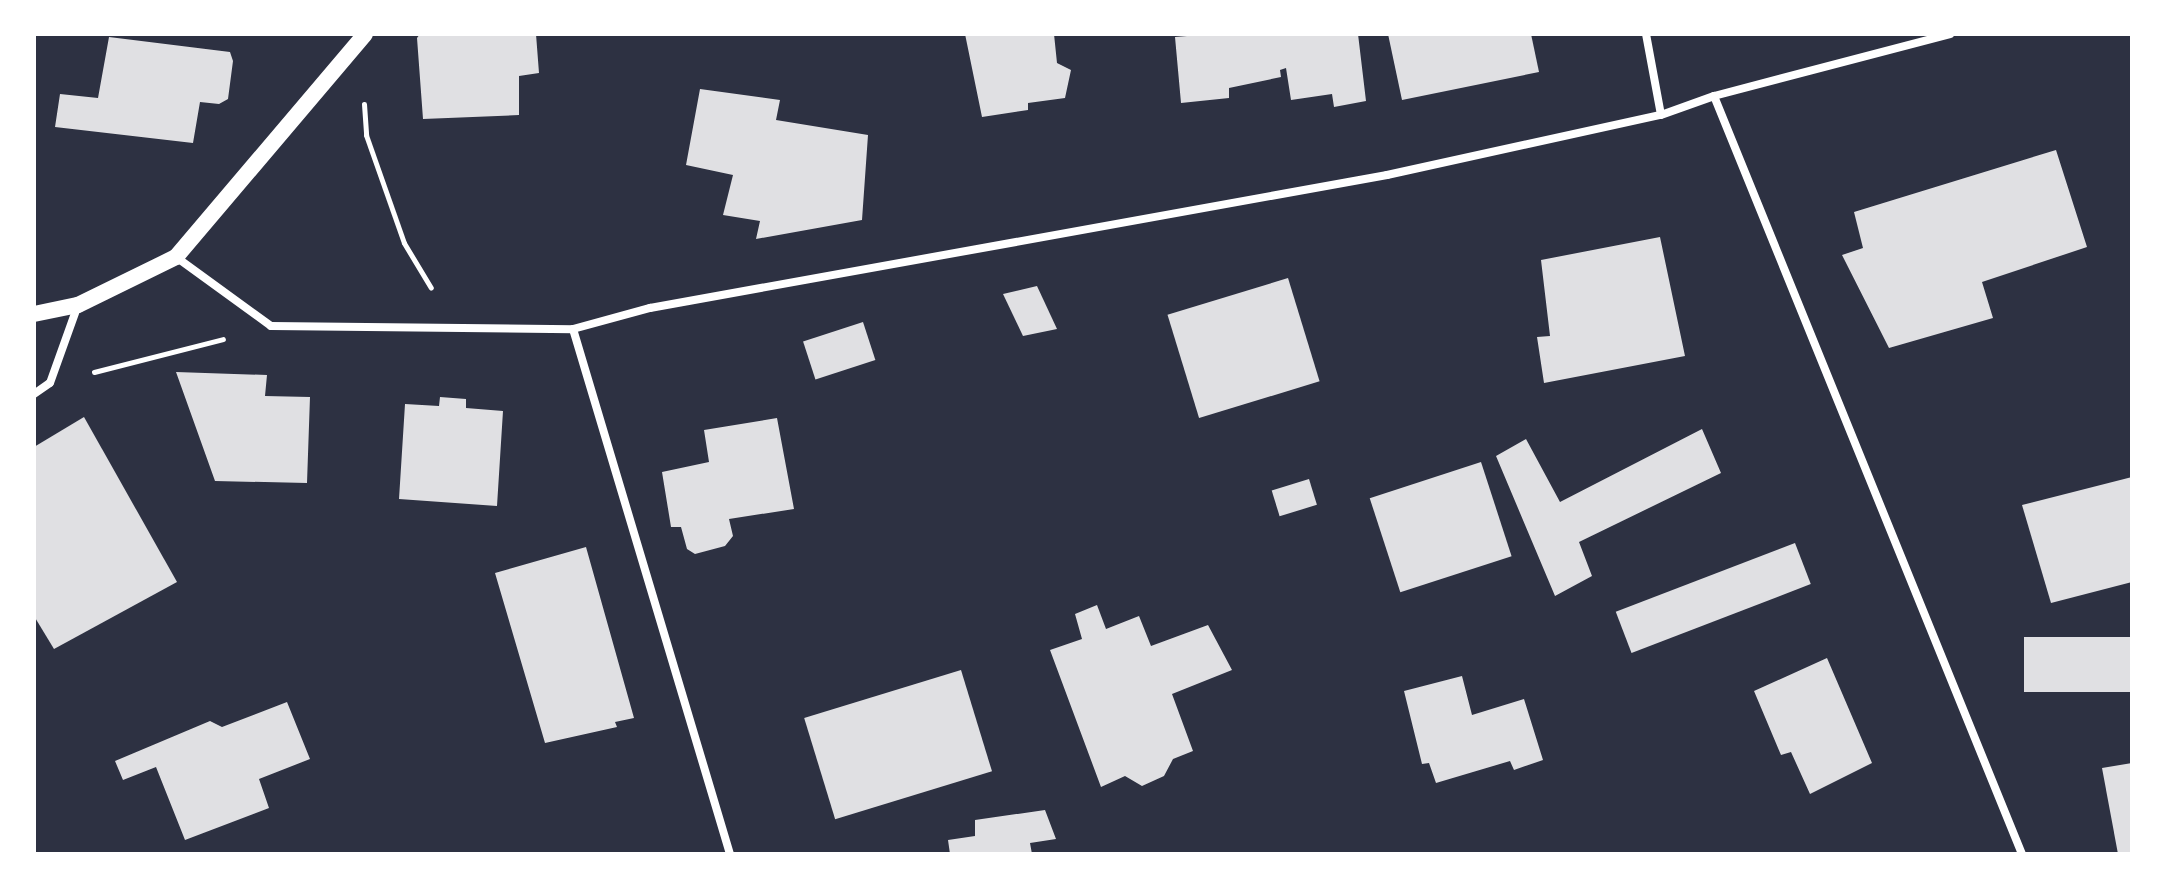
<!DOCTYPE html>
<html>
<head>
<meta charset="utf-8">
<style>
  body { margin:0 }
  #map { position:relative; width:2166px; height:888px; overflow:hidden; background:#2d3142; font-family:Roboto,sans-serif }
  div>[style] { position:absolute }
  .building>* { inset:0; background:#e0e0e3; transform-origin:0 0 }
  .path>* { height:5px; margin:-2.5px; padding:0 2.5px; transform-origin:2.5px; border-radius:2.5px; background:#fff }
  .minor>* { height:8px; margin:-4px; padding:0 4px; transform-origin:4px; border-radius:4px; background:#fff }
  .secondary>* { height:16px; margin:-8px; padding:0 8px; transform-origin:8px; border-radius:8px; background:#fff }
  span { translate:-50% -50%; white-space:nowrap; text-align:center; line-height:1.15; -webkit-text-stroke:8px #fff; paint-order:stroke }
  .frame { position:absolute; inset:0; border:36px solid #fff; pointer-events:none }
</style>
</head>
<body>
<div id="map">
  <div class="building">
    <i style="clip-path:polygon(420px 34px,536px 34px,539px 73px,519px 76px,519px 115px,423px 119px,417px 38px)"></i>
    <i style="clip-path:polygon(965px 34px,1054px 34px,1057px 63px,1071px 70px,1065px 98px,1028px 103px,1028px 110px,982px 117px)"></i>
    <i style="clip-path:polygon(1211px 34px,1358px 34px,1366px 101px,1334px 107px,1332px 94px,1291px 100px,1286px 68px,1280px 70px,1281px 77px,1229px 88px,1229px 98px,1181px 103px,1175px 37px)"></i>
    <i style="clip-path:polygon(1388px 34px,1531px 34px,1539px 72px,1402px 100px)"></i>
    <i style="clip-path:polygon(109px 37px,230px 52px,233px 61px,228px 99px,219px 104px,200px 102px,193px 143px,55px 127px,60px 94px,98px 98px)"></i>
    <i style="clip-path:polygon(700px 89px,780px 100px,776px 120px,868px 135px,862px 220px,756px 239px,760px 221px,723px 215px,733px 175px,686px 165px)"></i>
    <i style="clip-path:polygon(2056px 150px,2087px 247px,1982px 282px,1993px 318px,1889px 348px,1842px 255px,1863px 248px,1854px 212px)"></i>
    <i style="clip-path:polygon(1660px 237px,1685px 356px,1544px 383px,1537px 337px,1550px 336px,1541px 260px)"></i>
    <i style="left:1288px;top:278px;width:108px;height:126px;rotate:73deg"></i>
    <i style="clip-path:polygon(1037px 286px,1057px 329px,1023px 336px,1003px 294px)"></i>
    <i style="left:863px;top:322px;width:40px;height:63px;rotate:72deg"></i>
    <i style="clip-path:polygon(176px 372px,267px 375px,265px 396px,310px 397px,307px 483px,215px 481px)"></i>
    <i style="clip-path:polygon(440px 397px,466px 399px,466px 408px,503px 411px,497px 506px,399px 499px,405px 404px,439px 406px)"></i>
    <i style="clip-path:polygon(84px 417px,177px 582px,54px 649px,34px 616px,34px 447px)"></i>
    <i style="clip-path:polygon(777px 418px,794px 509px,729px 519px,733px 536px,725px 546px,695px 554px,687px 549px,681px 527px,671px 527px,662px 472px,709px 462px,704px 430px)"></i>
    <i style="clip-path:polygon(1702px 429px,1721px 473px,1579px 542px,1592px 576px,1555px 596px,1496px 456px,1526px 439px,1560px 502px)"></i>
    <i style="left:1481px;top:462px;width:99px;height:117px;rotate:72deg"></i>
    <i style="clip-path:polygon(2132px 477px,2132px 582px,2051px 603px,2022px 505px)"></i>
    <i style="left:1309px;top:479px;width:27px;height:39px;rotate:73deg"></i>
    <i style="left:1795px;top:543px;width:44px;height:192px;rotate:69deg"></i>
    <i style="clip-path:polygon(586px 547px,634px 718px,615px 722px,617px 727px,545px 743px,495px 573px)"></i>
    <i style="clip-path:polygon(1097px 605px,1106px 629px,1139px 616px,1151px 646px,1208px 625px,1232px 670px,1172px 694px,1193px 751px,1173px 759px,1164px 776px,1142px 786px,1125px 776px,1101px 787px,1050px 650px,1082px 639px,1075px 614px)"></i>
    <i style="left:2132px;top:637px;width:55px;height:108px;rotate:90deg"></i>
    <i style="clip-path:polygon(1827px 658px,1872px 763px,1810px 794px,1791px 752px,1781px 755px,1754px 691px)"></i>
    <i style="left:961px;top:670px;width:106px;height:164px;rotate:73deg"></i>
    <i style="clip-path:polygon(1462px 676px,1472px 715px,1524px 699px,1543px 760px,1514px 770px,1510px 761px,1436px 783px,1429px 763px,1422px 764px,1404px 691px)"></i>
    <i style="clip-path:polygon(287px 702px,310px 759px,259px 779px,269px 808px,185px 840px,156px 767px,123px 780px,115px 761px,210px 721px,222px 727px)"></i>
    <i style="clip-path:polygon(2132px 763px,2132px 854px,2118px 854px,2102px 768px)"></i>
    <i style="clip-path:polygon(1045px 810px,1056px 839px,1030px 843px,1032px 854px,950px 854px,948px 840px,975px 836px,975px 820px)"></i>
  </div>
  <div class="path">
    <i style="left:364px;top:104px;width:31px;rotate:86deg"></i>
    <i style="left:366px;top:135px;width:114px;rotate:70.6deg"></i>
    <i style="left:404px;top:243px;width:52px;rotate:59deg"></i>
    <i style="left:94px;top:372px;width:133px;rotate:-14.3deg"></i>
  </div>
  <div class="minor">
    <i style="left:1646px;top:34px;width:82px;rotate:79.5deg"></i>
    <i style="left:1714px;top:96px;width:818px;rotate:67.89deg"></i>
    <i style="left:176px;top:257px;width:117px;rotate:36deg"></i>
    <i style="left:271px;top:326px;width:302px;rotate:0.6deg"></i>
    <i style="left:573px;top:329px;width:80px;rotate:-15.3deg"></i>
    <i style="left:650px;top:308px;width:749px;rotate:-10.23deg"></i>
    <i style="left:1387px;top:175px;width:280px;rotate:-12.4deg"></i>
    <i style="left:1661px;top:115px;width:56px;rotate:-19.7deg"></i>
    <i style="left:1714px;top:96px;width:244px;rotate:-14.7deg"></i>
    <i style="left:573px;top:329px;width:548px;rotate:73.35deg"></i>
    <i style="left:34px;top:394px;width:19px;rotate:-35deg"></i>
    <i style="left:50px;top:383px;width:83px;rotate:-70.3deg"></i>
  </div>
  <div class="secondary">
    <i style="left:34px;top:314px;width:45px;rotate:-11.6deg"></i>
    <i style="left:78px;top:305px;width:109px;rotate:-26.1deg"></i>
    <i style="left:176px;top:257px;width:292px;rotate:-49.7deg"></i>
  </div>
  <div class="frame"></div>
</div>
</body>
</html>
